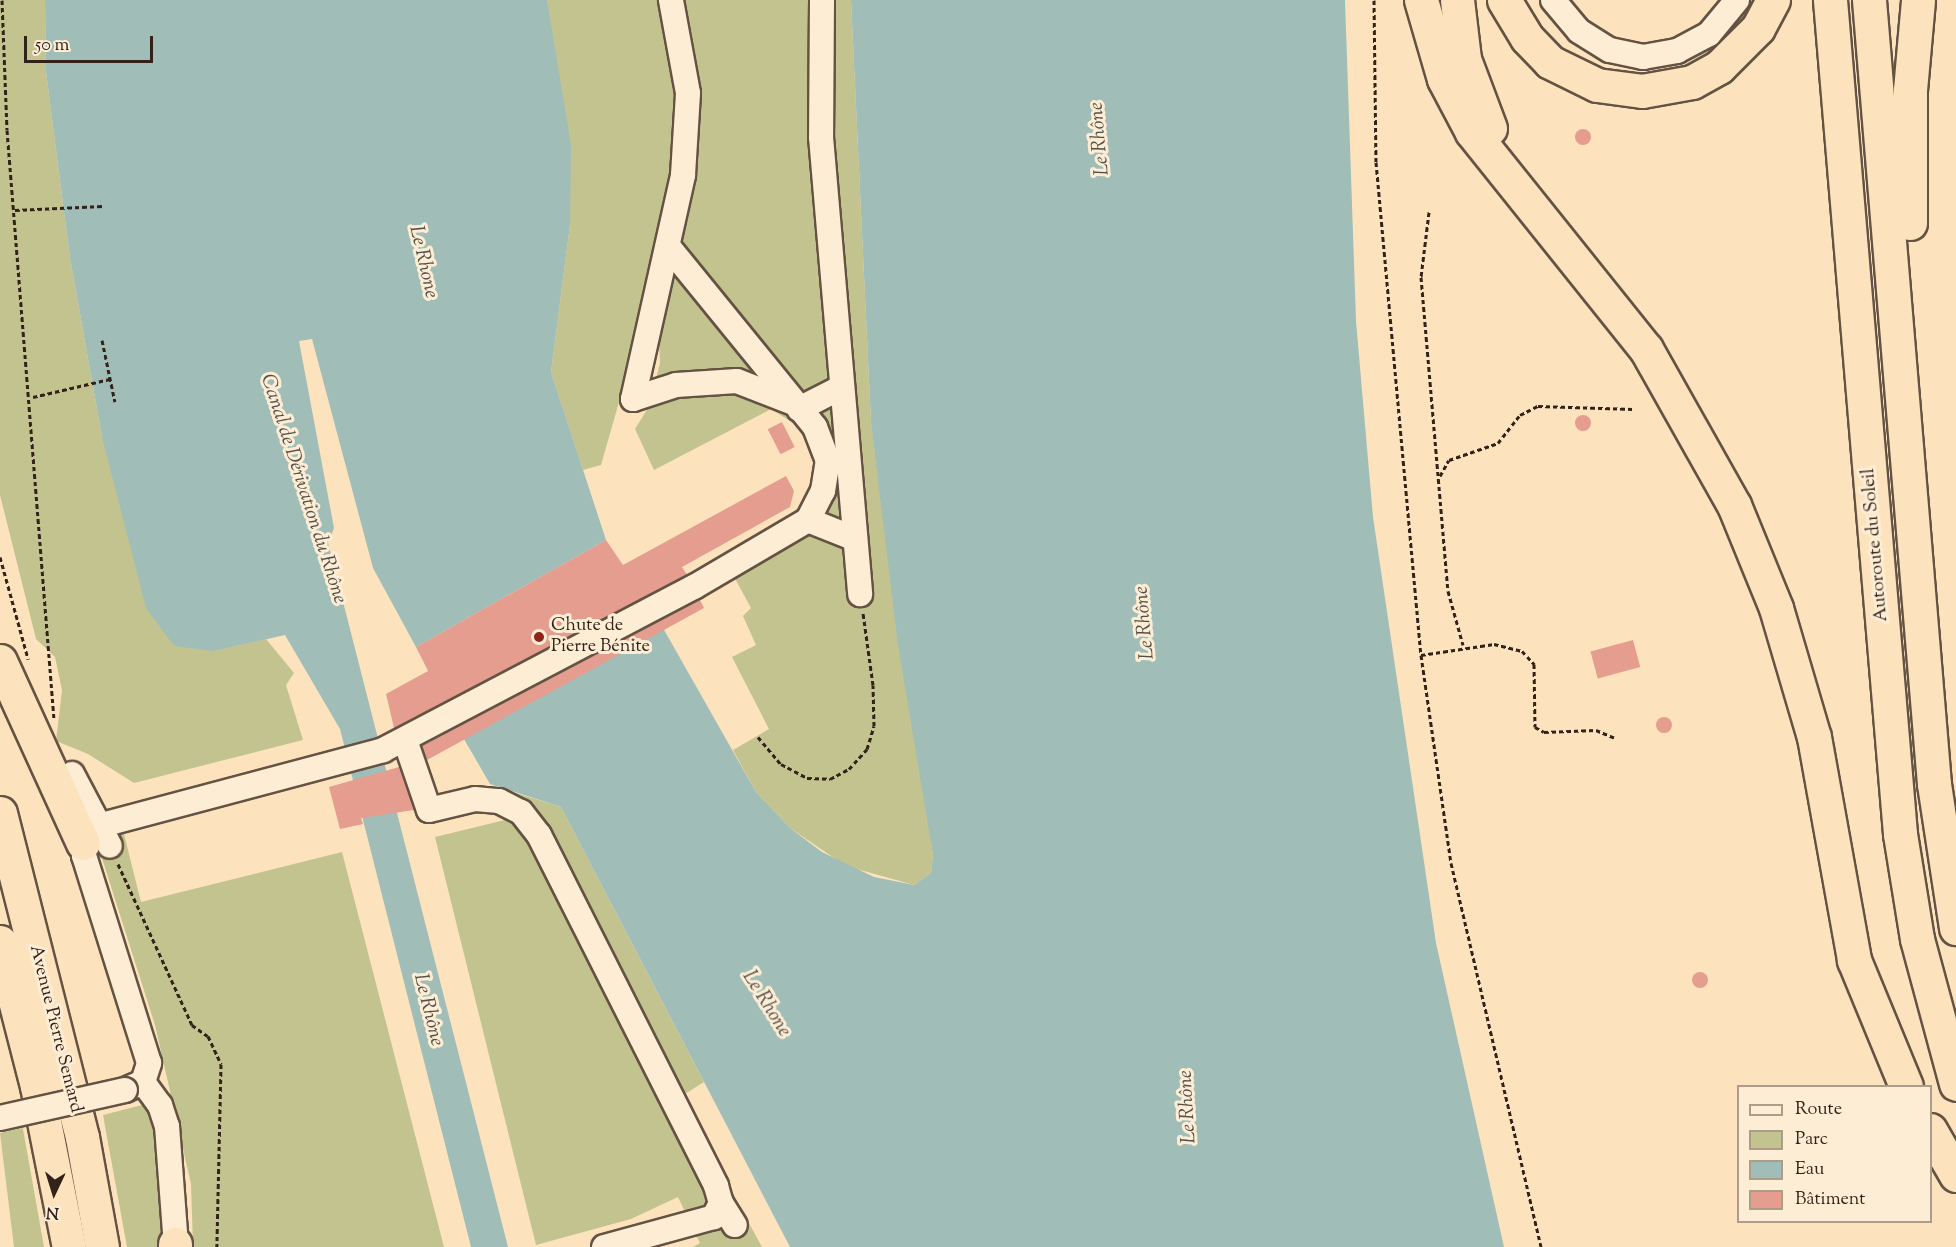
<!DOCTYPE html>
<html>
<head>
<meta charset="utf-8">
<style>
  body { margin:0 }
  #map { position:relative; width:1956px; height:1247px; overflow:hidden; background:#fce3be; font-family:"Sorts Mill Goudy",serif }
  div>[style] { position:absolute }
  .green>* { inset:0; background:#c3c38f }
  .water>* { inset:0; background:#a0bdb7 }
  .building>* { inset:0; background:#e49d8e; transform-origin:0 0 }
  .round { border-radius:50% }
  .path>* { height:3px; margin-top:-1.5px; transform-origin:0; background:repeating-linear-gradient(90deg,#32221a 0 4.5px,transparent 0 7.5px) }
  .roads { filter:drop-shadow(2px 0 #645243) drop-shadow(-2px 0 #645243) drop-shadow(0 2px #645243) drop-shadow(0 -2px #645243) }
  .minor>* { height:24px; margin:-12px; padding:0 12px; transform-origin:12px; border-radius:12px; background:#fdedd5 }
  .highway>* { height:33px; margin:-16.5px; padding:0 16.5px; transform-origin:16.5px; border-radius:16.5px; background:#fce3be }
  .bridges { filter:drop-shadow(2px 0 #645243) drop-shadow(-2px 0 #645243) drop-shadow(0 2px #645243) drop-shadow(0 -2px #645243) }
  .minor-bridge>* { height:24px; margin:-12px; padding:0 12px; transform-origin:12px; border-radius:12px; background:#fdedd5 }
  .dots>* { width:16px; height:16px; translate:-50% -50%; box-sizing:border-box; border:3px solid #fdedd5; border-radius:50% }
  span { translate:-50% -50%; white-space:nowrap; text-align:center; line-height:1.15; -webkit-text-stroke:6px #fdedd5; paint-order:stroke }
  .street-label { font-size:18px; color:#32221a }
  .poi-label { font-size:18px; color:#32221a }
  .left { translate:0 -50%; text-align:left }
  .water-label { font-size:20px; color:#535049; font-style:italic }
  .legend { position:absolute; left:1737px; top:1085px; width:195px; height:138px; box-sizing:border-box; background:#fdedd5; border:2px solid #ac9c8a; margin:0; padding:8px 10px; list-style:none; font-size:18px; color:#32221a }
  .legend li { display:flex; align-items:center; gap:12px; height:30px }
  .legend b { width:30px; border:2px solid #ac9c8a }
  .north { position:absolute; left:24px; top:1163px; width:60px; height:60px; -webkit-text-stroke:4px #fdedd5; paint-order:stroke; rotate:184deg; font-size:16px; font-weight:700; line-height:24px; text-align:center; color:#32221a }
  .north::after { content:''; display:block; margin:auto; width:21px; height:27px; background:#32221a; clip-path:polygon(50% 0,100% 100%,50% 72%,0 100%) }
  .scale { position:absolute; left:24px; top:36px; width:129px; height:27px; box-sizing:border-box; border:3px solid #32221a; border-top:0; padding-left:8px; font-size:18px; line-height:21px; white-space:nowrap; color:#32221a; -webkit-text-stroke:4px #fdedd5; paint-order:stroke }
</style>
</head>
<body>
<div id="map">
  <div class="green">
    <i style="clip-path:polygon(0 0,45px 0,46px 72px,70px 258px,102px 437px,214px 651px,266px 639px,294px 673px,286px 685px,303px 740px,134px 783px,88px 754px,56px 741px,62px 690px,55px 657px,36px 639px,0 495px)"></i>
    <i style="clip-path:polygon(547px 0,851px 0,871px 422px,933px 855px,931px 873px,914px 885px,846px 866px,790px 828px,756px 792px,733px 750px,769px 729px,732px 657px,756px 645px,743px 616px,751px 608px,732px 573px,798px 537px,815px 489px,816px 463px,809px 433px,771px 409px,654px 470px,635px 429px,648px 408px,660px 363px,659px 339px,639px 332px,601px 465px,583px 470px,551px 372px,570px 225px)"></i>
    <i style="clip-path:polygon(516px 793px,561px 807px,704px 1082px,680px 1097px,762px 1247px,693px 1247px,700px 1243px,678px 1197px,631px 1219px,536px 1245px,435px 837px,509px 819px)"></i>
    <i style="clip-path:polygon(123px 830px,141px 902px,342px 852px,444px 1247px,193px 1247px,191px 1184px,155px 1025px,101px 855px)"></i>
    <i style="clip-path:polygon(142px 1105px,155px 1116px,165px 1247px,127px 1247px,103px 1115px)"></i>
    <i style="clip-path:polygon(23px 1128px,23px 1129px,44px 1247px,14px 1247px,0 1133px)"></i>
  </div>
  <div class="water">
    <i style="clip-path:polygon(45px 0,547px 0,571px 145px,570px 225px,551px 372px,606px 540px,416px 647px,373px 568px,312px 339px,299px 341px,334px 528px,328px 543px,508px 1247px,471px 1247px,340px 729px,285px 635px,214px 651px,174px 646px,146px 608px,102px 437px,70px 258px,46px 72px)"></i>
    <i style="clip-path:polygon(851px 0,1345px 0,1356px 321px,1373px 517px,1436px 943px,1504px 1247px,790px 1247px,561px 807px,490px 784px,464px 739px,663px 628px,756px 792px,790px 828px,822px 852px,874px 877px,914px 885px,931px 873px,933px 855px,898px 645px,871px 422px)"></i>
  </div>
  <div class="building">
    <i class="round" style="left:1575px;top:129px;width:16px;height:16px"></i>
    <i class="round" style="left:1575px;top:415px;width:16px;height:16px"></i>
    <i style="left:782px;top:422px;width:28px;height:16px;rotate:63deg"></i>
    <i style="clip-path:polygon(786px 476px,794px 491px,790px 507px,682px 567px,687px 575px,394px 728px,386px 694px,428px 671px,416px 647px,606px 540px,623px 565px)"></i>
    <i style="clip-path:polygon(700px 600px,704px 608px,427px 760px,422px 746px)"></i>
    <i style="left:1633px;top:640px;width:28px;height:44px;rotate:75deg"></i>
    <i class="round" style="left:1656px;top:717px;width:16px;height:16px"></i>
    <i style="clip-path:polygon(399px 767px,414px 810px,361px 818px,363px 824px,340px 829px,329px 787px)"></i>
    <i class="round" style="left:1692px;top:972px;width:16px;height:16px"></i>
  </div>
  <div class="path">
    <i style="left:2px;top:0;width:130px;rotate:87.8deg"></i>
    <i style="left:7px;top:130px;width:591px;rotate:85.44deg"></i>
    <i style="left:1374px;top:0;width:162px;rotate:89.3deg"></i>
    <i style="left:1376px;top:162px;width:495px;rotate:84.8deg"></i>
    <i style="left:1421px;top:655px;width:210px;rotate:81.8deg"></i>
    <i style="left:1451px;top:863px;width:394px;rotate:76.8deg"></i>
    <i style="left:15px;top:210px;width:88px;rotate:-2.6deg"></i>
    <i style="left:1429px;top:212px;width:65px;rotate:97deg"></i>
    <i style="left:1421px;top:277px;width:315px;rotate:85.1deg"></i>
    <i style="left:1448px;top:591px;width:56px;rotate:74.5deg"></i>
    <i style="left:102px;top:340px;width:63px;rotate:78.2deg"></i>
    <i style="left:33px;top:397px;width:79px;rotate:-13.2deg"></i>
    <i style="left:1440px;top:476px;width:18px;rotate:-61deg"></i>
    <i style="left:1449px;top:460px;width:52px;rotate:-19.1deg"></i>
    <i style="left:1498px;top:443px;width:36px;rotate:-52deg"></i>
    <i style="left:1520px;top:415px;width:20px;rotate:-27deg"></i>
    <i style="left:1538px;top:406px;width:95px;rotate:1.8deg"></i>
    <i style="left:0;top:557px;width:106px;rotate:74.6deg"></i>
    <i style="left:1421px;top:655px;width:74px;rotate:-8.6deg"></i>
    <i style="left:1494px;top:644px;width:29px;rotate:14deg"></i>
    <i style="left:1522px;top:651px;width:18px;rotate:47deg"></i>
    <i style="left:1534px;top:664px;width:63px;rotate:89.1deg"></i>
    <i style="left:1535px;top:727px;width:10px;rotate:29deg"></i>
    <i style="left:1544px;top:732px;width:52px;rotate:-2.2deg"></i>
    <i style="left:1596px;top:730px;width:21px;rotate:23deg"></i>
    <i style="left:758px;top:737px;width:35px;rotate:50deg"></i>
    <i style="left:781px;top:764px;width:30px;rotate:28deg"></i>
    <i style="left:807px;top:778px;width:23px;rotate:2deg"></i>
    <i style="left:830px;top:779px;width:21px;rotate:-28deg"></i>
    <i style="left:849px;top:769px;width:27px;rotate:-48deg"></i>
    <i style="left:867px;top:749px;width:24px;rotate:-73deg"></i>
    <i style="left:874px;top:726px;width:41px;rotate:-91.4deg"></i>
    <i style="left:873px;top:685px;width:73px;rotate:-97.9deg"></i>
    <i style="left:118px;top:864px;width:177px;rotate:65.3deg"></i>
    <i style="left:192px;top:1025px;width:19px;rotate:35deg"></i>
    <i style="left:208px;top:1036px;width:31px;rotate:65deg"></i>
    <i style="left:221px;top:1064px;width:183px;rotate:91.3deg"></i>
  </div>
  <div class="roads">
    <div class="minor">
      <i style="left:822px;top:0;width:137px;rotate:90.4deg"></i>
      <i style="left:821px;top:137px;width:459px;rotate:85.1deg"></i>
      <i style="left:1553px;top:0;width:40px;rotate:50deg"></i>
      <i style="left:1579px;top:31px;width:36px;rotate:32deg"></i>
      <i style="left:1610px;top:50px;width:34px;rotate:12deg"></i>
      <i style="left:1643px;top:57px;width:35px;rotate:-10deg"></i>
      <i style="left:1677px;top:51px;width:36px;rotate:-28deg"></i>
      <i style="left:1709px;top:34px;width:44px;rotate:-50.5deg"></i>
      <i style="left:633px;top:399px;width:230px;rotate:-77.4deg"></i>
      <i style="left:683px;top:175px;width:82px;rotate:-86.5deg"></i>
      <i style="left:688px;top:93px;width:95px;rotate:-100.4deg"></i>
      <i style="left:633px;top:399px;width:45px;rotate:-18deg"></i>
      <i style="left:676px;top:385px;width:61px;rotate:-3.8deg"></i>
      <i style="left:737px;top:381px;width:58px;rotate:21.3deg"></i>
      <i style="left:799px;top:409px;width:48px;rotate:-27.1deg"></i>
      <i style="left:808px;top:520px;width:48px;rotate:21.8deg"></i>
      <i style="left:405px;top:740px;width:74px;rotate:71.1deg"></i>
      <i style="left:429px;top:810px;width:47px;rotate:-13.4deg"></i>
      <i style="left:475px;top:799px;width:24px;rotate:5deg"></i>
      <i style="left:499px;top:801px;width:25px;rotate:27deg"></i>
      <i style="left:521px;top:812px;width:29px;rotate:52deg"></i>
      <i style="left:539px;top:835px;width:393px;rotate:63.2deg"></i>
      <i style="left:716px;top:1186px;width:18px;rotate:74deg"></i>
      <i style="left:721px;top:1203px;width:16px;rotate:117deg"></i>
      <i style="left:714px;top:1217px;width:114px;rotate:164.7deg"></i>
      <i style="left:72px;top:774px;width:81px;rotate:62.2deg"></i>
      <i style="left:143px;top:1082px;width:29px;rotate:54deg"></i>
      <i style="left:160px;top:1105px;width:22px;rotate:72deg"></i>
      <i style="left:167px;top:1126px;width:121px;rotate:85.7deg"></i>
      <i style="left:125px;top:1090px;width:20px;rotate:-24deg"></i>
      <i style="left:143px;top:1082px;width:20px;rotate:-72deg"></i>
      <i style="left:149px;top:1063px;width:217px;rotate:-107.4deg"></i>
      <i style="left:84px;top:856px;width:13px;rotate:-94deg"></i>
      <i style="left:83px;top:843px;width:23px;rotate:-49deg"></i>
      <i style="left:98px;top:826px;width:295px;rotate:-14.9deg"></i>
      <i style="left:383px;top:750px;width:351px;rotate:-27.7deg"></i>
      <i style="left:694px;top:587px;width:132px;rotate:-30.4deg"></i>
      <i style="left:808px;top:520px;width:33px;rotate:-63deg"></i>
      <i style="left:823px;top:491px;width:30px;rotate:-81deg"></i>
      <i style="left:828px;top:461px;width:36px;rotate:-111deg"></i>
      <i style="left:815px;top:427px;width:228px;rotate:-129.1deg"></i>
      <i style="left:721px;top:1203px;width:26px;rotate:58deg"></i>
    </div>
    <div class="highway">
      <i style="left:1421px;top:0;width:82px;rotate:73.8deg"></i>
      <i style="left:1444px;top:79px;width:60px;rotate:62.2deg"></i>
      <i style="left:1472px;top:132px;width:278px;rotate:51.3deg"></i>
      <i style="left:1646px;top:349px;width:179px;rotate:60.6deg"></i>
      <i style="left:1734px;top:505px;width:111px;rotate:67.8deg"></i>
      <i style="left:1776px;top:608px;width:134px;rotate:73.6deg"></i>
      <i style="left:1814px;top:737px;width:227px;rotate:79.8deg"></i>
      <i style="left:1854px;top:960px;width:136px;rotate:67.6deg"></i>
      <i style="left:1457px;top:0;width:59px;rotate:83.2deg"></i>
      <i style="left:1464px;top:59px;width:74px;rotate:69.4deg"></i>
      <i style="left:1504px;top:0;width:44px;rotate:58.8deg"></i>
      <i style="left:1527px;top:38px;width:33px;rotate:46deg"></i>
      <i style="left:1550px;top:62px;width:52px;rotate:26.1deg"></i>
      <i style="left:1597px;top:85px;width:45px;rotate:7.6deg"></i>
      <i style="left:1642px;top:91px;width:51px;rotate:-10.2deg"></i>
      <i style="left:1692px;top:82px;width:31px;rotate:-29deg"></i>
      <i style="left:1719px;top:67px;width:55px;rotate:-45deg"></i>
      <i style="left:1758px;top:28px;width:32px;rotate:-62deg"></i>
      <i style="left:1830px;top:0;width:837px;rotate:85.2deg"></i>
      <i style="left:1900px;top:834px;width:106px;rotate:80.8deg"></i>
      <i style="left:1917px;top:939px;width:150px;rotate:74.9deg"></i>
      <i style="left:1869px;top:0;width:787px;rotate:85.26deg"></i>
      <i style="left:1934px;top:784px;width:146px;rotate:81.3deg"></i>
      <i style="left:1910px;top:223px;width:133px;rotate:-90deg"></i>
      <i style="left:1910px;top:90px;width:90px;rotate:-84.9deg"></i>
      <i style="left:0;top:661px;width:200px;rotate:65.5deg"></i>
      <i style="left:0;top:813px;width:334px;rotate:75.8deg"></i>
      <i style="left:82px;top:1137px;width:112px;rotate:79.7deg"></i>
      <i style="left:0;top:942px;width:149px;rotate:75.6deg"></i>
      <i style="left:37px;top:1086px;width:164px;rotate:78.8deg"></i>
      <i style="left:1930px;top:1130px;width:52px;rotate:60deg"></i>
      <i style="left:175px;top:1247px;width:3px;rotate:-90deg"></i>
    </div>
  </div>
  <div class="bridges">
    <div class="minor-bridge">
      <i style="left:0;top:1118px;width:128px;rotate:-12.6deg"></i>
    </div>
  </div>
  <div class="dots">
    <i style="left:539px;top:637px;background:#8f2418"></i>
  </div>
  <div class="street-label">
    <span style="left:1876px;top:545px;rotate:-95deg">Autoroute du Soleil</span>
    <span style="left:55px;top:1029px;rotate:76deg">Avenue Pierre Semard</span>
  </div>
  <div class="poi-label">
    <span class="left" style="left:551px;top:637px">Chute de<br>Pierre Bénite</span>
  </div>
  <div class="water-label">
    <span style="left:1100px;top:139px;rotate:-95deg">Le Rhône</span>
    <span style="left:423px;top:262px;rotate:77deg">Le Rhone</span>
    <span style="left:303px;top:489px;rotate:72deg">Canal de Dérivation du Rhône</span>
    <span style="left:1145px;top:623px;rotate:-95deg">Le Rhône</span>
    <span style="left:766px;top:1004px;rotate:58deg">Le Rhone</span>
    <span style="left:428px;top:1010px;rotate:76deg">Le Rhône</span>
    <span style="left:1188px;top:1107px;rotate:-93deg">Le Rhône</span>
  </div>
  <ul class="legend">
  <li><b style="height:8px;background:#fdedd5"></b>Route</li>
  <li><b style="height:16px;background:#c3c38f"></b>Parc</li>
  <li><b style="height:16px;background:#a0bdb7"></b>Eau</li>
  <li><b style="height:16px;background:#e49d8e"></b>Bâtiment</li>
  </ul>
  <div class="north">N</div>
  <div class="scale">50 m</div>
</div>
</body>
</html>
